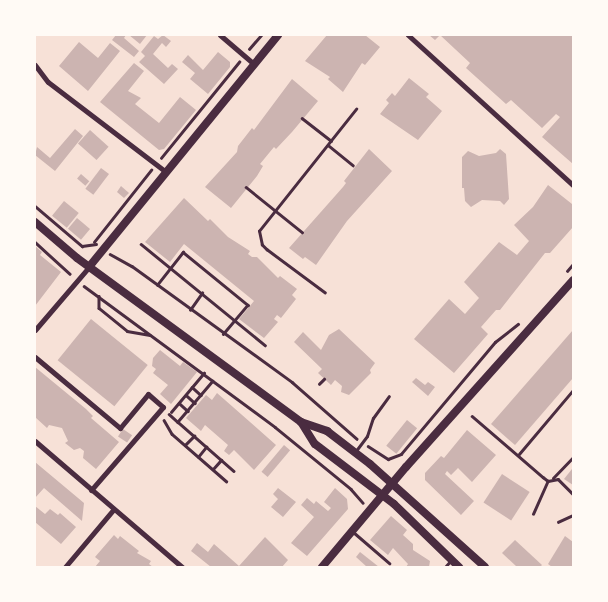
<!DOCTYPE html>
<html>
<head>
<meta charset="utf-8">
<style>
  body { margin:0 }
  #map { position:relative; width:608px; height:602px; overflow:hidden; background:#f7e1d7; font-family:Signika,sans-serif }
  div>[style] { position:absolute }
  .building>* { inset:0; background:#ccb4b1; transform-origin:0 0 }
  .path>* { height:2.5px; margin:-1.25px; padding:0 1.25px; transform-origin:1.25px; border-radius:1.25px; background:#4a2c40 }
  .service>* { height:3px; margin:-1.5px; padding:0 1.5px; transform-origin:1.5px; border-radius:1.5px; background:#4a2c40 }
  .minor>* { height:5px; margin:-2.5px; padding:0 2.5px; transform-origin:2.5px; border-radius:2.5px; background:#4a2c40 }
  .tertiary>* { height:8px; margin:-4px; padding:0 4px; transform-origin:4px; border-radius:4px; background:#4a2c40 }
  span { translate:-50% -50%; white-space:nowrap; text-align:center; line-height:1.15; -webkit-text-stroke:5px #fffaf5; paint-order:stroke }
  .frame { position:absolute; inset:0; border:36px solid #fffaf5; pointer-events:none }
</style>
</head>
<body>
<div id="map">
  <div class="building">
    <i style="clip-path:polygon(116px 35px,126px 35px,124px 38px,139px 51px,134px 57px,112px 40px)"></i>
    <i style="clip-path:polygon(129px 35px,147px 35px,140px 44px)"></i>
    <i style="clip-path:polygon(163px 35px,171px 41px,166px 47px,162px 43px,153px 54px,168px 68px,172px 64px,178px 69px,164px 84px,139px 62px,145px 56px,141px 52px,154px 36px,158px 39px)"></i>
    <i style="clip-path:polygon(327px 35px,365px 35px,380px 47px,365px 65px,362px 63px,343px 92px,328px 79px,330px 77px,305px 61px)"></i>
    <i style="clip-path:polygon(429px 35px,573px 35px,573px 164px,542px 137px,560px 117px,556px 114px,542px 128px,511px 100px,506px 104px,466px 68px,470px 63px,440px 35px,435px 40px)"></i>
    <i style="clip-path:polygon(79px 42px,98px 58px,110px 43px,120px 51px,88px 91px,59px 66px)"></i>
    <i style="clip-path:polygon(218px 52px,230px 62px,230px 67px,208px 94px,190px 79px,195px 73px,182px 62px,188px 55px,203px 70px)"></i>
    <i style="clip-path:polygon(134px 63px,144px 71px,128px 91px,141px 98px,135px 104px,159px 123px,180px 97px,196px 110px,164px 149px,159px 150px,100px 102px)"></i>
    <i style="clip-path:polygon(409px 78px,429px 94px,426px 97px,442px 111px,418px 140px,380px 114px,389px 103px,386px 100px,392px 93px,395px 96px)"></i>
    <i style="clip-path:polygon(292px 79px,318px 101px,292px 132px,276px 149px,274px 147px,260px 164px,263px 166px,257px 176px,231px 208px,205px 187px,237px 152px,238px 146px,252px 128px,254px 130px)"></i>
    <i style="clip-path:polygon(75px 129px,83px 136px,55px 171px,35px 155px,37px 147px,50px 158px)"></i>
    <i style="left:90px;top:130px;width:25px;height:18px;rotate:42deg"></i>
    <i style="clip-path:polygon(369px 149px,392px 171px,347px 221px,316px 265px,305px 257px,303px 259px,289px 248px,343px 187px,346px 183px,344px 181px)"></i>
    <i style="clip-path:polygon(500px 149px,506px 154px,509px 199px,504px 205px,500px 201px,482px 200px,471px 207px,465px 201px,464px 188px,462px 188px,462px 157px,468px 151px,479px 156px,496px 153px)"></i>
    <i style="left:101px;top:168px;width:10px;height:26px;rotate:37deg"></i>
    <i style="left:81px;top:174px;width:11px;height:6px;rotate:41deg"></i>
    <i style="clip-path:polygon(548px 185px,572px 204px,573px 227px,550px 253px,545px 253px,500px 310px,496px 310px,481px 327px,488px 334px,454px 373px,414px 339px,449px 299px,465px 314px,479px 298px,464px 282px,499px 242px,517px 255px,529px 241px,514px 225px,533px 207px)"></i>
    <i style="clip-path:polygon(121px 186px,129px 193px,124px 198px,117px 192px)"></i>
    <i style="clip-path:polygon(184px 198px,208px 221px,210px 219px,228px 237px,250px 251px,248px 254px,252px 257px,257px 257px,278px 278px,280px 276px,297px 289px,292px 295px,296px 299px,281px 318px,277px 315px,274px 319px,278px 322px,264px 338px,239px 319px,254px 301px,184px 244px,170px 262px,145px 242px)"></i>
    <i style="left:64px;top:201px;width:19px;height:19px;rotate:39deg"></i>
    <i style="left:77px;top:218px;width:17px;height:14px;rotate:40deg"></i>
    <i style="clip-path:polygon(35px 246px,42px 252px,40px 255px,61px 272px,35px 306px)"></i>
    <i style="left:91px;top:319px;width:73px;height:53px;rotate:39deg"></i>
    <i style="clip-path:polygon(339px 329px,375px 363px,370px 370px,371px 373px,349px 395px,341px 392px,342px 386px,335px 380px,331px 385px,318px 373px,322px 369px,294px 342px,303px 332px,321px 350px,329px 335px)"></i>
    <i style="clip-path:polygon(573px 330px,573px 378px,515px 445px,491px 424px)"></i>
    <i style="clip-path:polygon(160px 350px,180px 366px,183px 362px,197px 372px,171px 404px,160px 394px,168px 385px,153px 373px,156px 369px,152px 366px,153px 358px)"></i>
    <i style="clip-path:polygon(35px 367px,86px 409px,93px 416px,91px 418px,119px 442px,96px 469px,83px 458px,84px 451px,80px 448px,74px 450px,65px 443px,68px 441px,62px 428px,49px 425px,47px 428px,35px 417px)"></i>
    <i style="clip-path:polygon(416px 378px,425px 385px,428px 382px,435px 387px,428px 396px,412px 382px)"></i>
    <i style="clip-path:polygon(217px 393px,276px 445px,254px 470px,234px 450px,229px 455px,224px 451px,228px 445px,205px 425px,201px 431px,186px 418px,206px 395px,212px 400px)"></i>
    <i style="left:407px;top:420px;width:13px;height:33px;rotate:39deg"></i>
    <i style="left:123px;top:429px;width:11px;height:9px;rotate:34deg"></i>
    <i style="clip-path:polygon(467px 430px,496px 455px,472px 482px,458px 468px,451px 475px,447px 471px,445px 474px,474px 501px,461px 515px,425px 480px,425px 473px,441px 456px,444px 458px)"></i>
    <i style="left:284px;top:445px;width:8px;height:35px;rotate:40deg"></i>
    <i style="clip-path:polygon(35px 462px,84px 503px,82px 521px,44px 488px,35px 498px)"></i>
    <i style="clip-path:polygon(572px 469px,573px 470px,573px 485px,564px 479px)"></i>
    <i style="left:502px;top:474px;width:33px;height:34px;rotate:33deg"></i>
    <i style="clip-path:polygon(278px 488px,296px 502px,283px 517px,271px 507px,278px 499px,273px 494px)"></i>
    <i style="clip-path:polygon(335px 488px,347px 499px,348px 509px,307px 556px,291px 543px,314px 517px,301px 505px,307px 498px,314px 504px,316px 501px,328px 511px,331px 508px,324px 502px)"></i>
    <i style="clip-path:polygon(35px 506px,45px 514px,50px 509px,58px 515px,60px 513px,76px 527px,61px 544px,35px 522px)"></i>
    <i style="clip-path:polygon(391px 516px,407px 530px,403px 535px,413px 544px,413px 550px,430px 561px,429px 567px,406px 567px,408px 564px,393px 548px,388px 555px,370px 540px)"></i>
    <i style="clip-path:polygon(114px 535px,118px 539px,120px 536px,139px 551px,137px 553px,151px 561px,149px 564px,153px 567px,95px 567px,100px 561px,95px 557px)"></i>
    <i style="clip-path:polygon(565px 536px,573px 542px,573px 567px,552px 567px,548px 564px)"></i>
    <i style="clip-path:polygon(265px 537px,288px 560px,282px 567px,211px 567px,191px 551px,197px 543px,208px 552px,214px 544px,239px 566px)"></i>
    <i style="clip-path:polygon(515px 540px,542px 565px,540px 567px,517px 567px,502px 553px)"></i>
    <i style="clip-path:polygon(360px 552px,379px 567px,367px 567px,356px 557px)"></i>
  </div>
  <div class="path">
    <i style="left:249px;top:49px;width:18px;rotate:-49deg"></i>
    <i style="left:302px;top:118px;width:37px;rotate:38deg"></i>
    <i style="left:328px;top:145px;width:32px;rotate:39deg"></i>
    <i style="left:161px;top:158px;width:124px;rotate:-50.9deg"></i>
    <i style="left:246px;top:187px;width:72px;rotate:38.8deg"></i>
    <i style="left:35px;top:206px;width:62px;rotate:40.4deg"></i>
    <i style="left:82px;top:246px;width:14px;rotate:-8deg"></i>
    <i style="left:35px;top:242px;width:47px;rotate:42.4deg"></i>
    <i style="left:94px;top:242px;width:92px;rotate:-51.6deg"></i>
    <i style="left:141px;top:244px;width:160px;rotate:39.2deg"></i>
    <i style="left:110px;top:254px;width:25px;rotate:29deg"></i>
    <i style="left:132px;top:266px;width:198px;rotate:35.9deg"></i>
    <i style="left:292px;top:382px;width:86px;rotate:41.2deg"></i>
    <i style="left:567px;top:271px;width:9px;rotate:-49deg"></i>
    <i style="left:157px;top:285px;width:42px;rotate:-51.8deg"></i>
    <i style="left:183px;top:252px;width:84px;rotate:39.2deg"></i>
    <i style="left:248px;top:305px;width:38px;rotate:130deg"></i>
    <i style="left:84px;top:286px;width:237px;rotate:36.4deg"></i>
    <i style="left:275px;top:427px;width:98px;rotate:39.2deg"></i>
    <i style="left:351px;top:489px;width:18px;rotate:49deg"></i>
    <i style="left:325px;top:293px;width:72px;rotate:-143.4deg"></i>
    <i style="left:267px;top:250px;width:7px;rotate:-135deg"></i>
    <i style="left:262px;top:245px;width:14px;rotate:-102deg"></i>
    <i style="left:259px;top:231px;width:156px;rotate:-51.5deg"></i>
    <i style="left:99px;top:296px;width:12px;rotate:90deg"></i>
    <i style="left:99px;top:308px;width:36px;rotate:39deg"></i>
    <i style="left:127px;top:331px;width:23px;rotate:10deg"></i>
    <i style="left:190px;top:310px;width:21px;rotate:-55deg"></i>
    <i style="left:213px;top:381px;width:54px;rotate:130.5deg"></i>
    <i style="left:178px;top:422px;width:74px;rotate:41.2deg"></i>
    <i style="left:319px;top:384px;width:7px;rotate:-45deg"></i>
    <i style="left:192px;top:387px;width:12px;rotate:42deg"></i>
    <i style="left:186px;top:395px;width:12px;rotate:42deg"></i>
    <i style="left:179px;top:403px;width:12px;rotate:42deg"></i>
    <i style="left:171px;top:412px;width:51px;rotate:-49.8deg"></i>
    <i style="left:169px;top:414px;width:12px;rotate:42deg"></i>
    <i style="left:472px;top:416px;width:94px;rotate:40.7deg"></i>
    <i style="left:543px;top:477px;width:6px;rotate:39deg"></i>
    <i style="left:548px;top:481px;width:10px;rotate:-11deg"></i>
    <i style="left:558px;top:479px;width:21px;rotate:45deg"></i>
    <i style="left:164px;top:420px;width:16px;rotate:60deg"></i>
    <i style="left:172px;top:434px;width:72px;rotate:41deg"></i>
    <i style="left:185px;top:445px;width:13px;rotate:-45deg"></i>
    <i style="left:368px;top:446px;width:24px;rotate:33deg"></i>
    <i style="left:388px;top:459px;width:14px;rotate:-21deg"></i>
    <i style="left:401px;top:454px;width:146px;rotate:-50deg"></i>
    <i style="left:495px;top:342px;width:29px;rotate:-38deg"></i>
    <i style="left:519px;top:454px;width:84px;rotate:-49.8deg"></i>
    <i style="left:198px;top:457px;width:13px;rotate:-51deg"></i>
    <i style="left:213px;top:469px;width:12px;rotate:-48deg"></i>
    <i style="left:553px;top:478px;width:29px;rotate:-46deg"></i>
    <i style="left:533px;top:514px;width:36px;rotate:-66deg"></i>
    <i style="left:558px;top:522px;width:17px;rotate:-25deg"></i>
  </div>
  <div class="service">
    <i style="left:355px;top:452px;width:20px;rotate:-53deg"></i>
    <i style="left:367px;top:436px;width:19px;rotate:-72deg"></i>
    <i style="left:373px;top:418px;width:27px;rotate:-54deg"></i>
    <i style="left:353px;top:532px;width:48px;rotate:40.7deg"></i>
    <i style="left:445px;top:567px;width:9px;rotate:-49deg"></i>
  </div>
  <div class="minor">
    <i style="left:220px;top:35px;width:45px;rotate:40.5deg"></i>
    <i style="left:408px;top:35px;width:223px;rotate:42.3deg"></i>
    <i style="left:35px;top:65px;width:21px;rotate:53deg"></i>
    <i style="left:48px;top:82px;width:148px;rotate:37.3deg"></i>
    <i style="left:35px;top:330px;width:83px;rotate:-49.4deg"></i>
    <i style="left:35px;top:357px;width:111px;rotate:39.9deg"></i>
    <i style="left:120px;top:428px;width:44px;rotate:-50.5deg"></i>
    <i style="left:148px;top:394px;width:20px;rotate:41deg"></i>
    <i style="left:163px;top:407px;width:110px;rotate:130.9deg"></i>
    <i style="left:35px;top:441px;width:194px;rotate:40.6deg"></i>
    <i style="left:65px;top:567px;width:75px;rotate:-49.9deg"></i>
  </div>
  <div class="tertiary">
    <i style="left:35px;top:222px;width:55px;rotate:40.6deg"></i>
    <i style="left:77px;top:258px;width:278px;rotate:36.2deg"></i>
    <i style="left:301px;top:422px;width:28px;rotate:19deg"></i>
    <i style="left:327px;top:431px;width:54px;rotate:37.5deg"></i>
    <i style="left:370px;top:464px;width:154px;rotate:41.8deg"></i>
    <i style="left:89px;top:267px;width:299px;rotate:-50.8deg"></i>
    <i style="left:301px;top:422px;width:26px;rotate:58deg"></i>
    <i style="left:315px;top:444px;width:99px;rotate:37.2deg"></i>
    <i style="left:394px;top:504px;width:91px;rotate:44.1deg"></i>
    <i style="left:322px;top:567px;width:131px;rotate:-50deg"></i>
    <i style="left:406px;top:467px;width:251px;rotate:-48.2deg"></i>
  </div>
  <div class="frame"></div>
</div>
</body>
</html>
